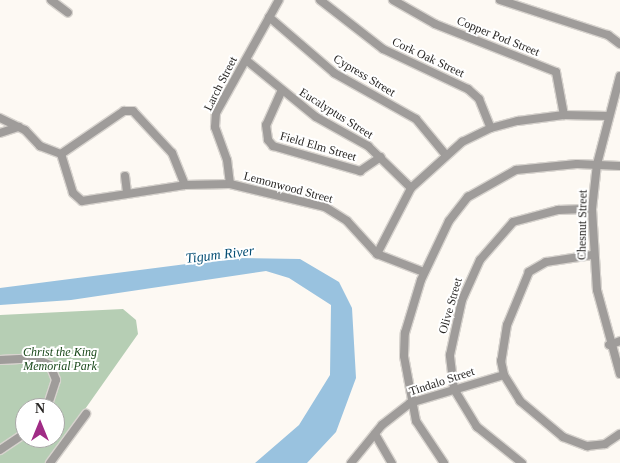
<!DOCTYPE html>
<html>
<head>
<meta charset="utf-8">
<style>
  body { margin:0 }
  #map { position:relative; width:620px; height:463px; overflow:hidden; background:#fdf9f3; font-family:Georgia,serif }
  div>[style] { position:absolute }
  .green>* { inset:0; background:#b6ceb4 }
  .water>* { inset:0; background:#99c2df }
  .roads { filter:drop-shadow(1px 0 #d7d3ce) drop-shadow(-1px 0 #d7d3ce) drop-shadow(0 1px #d7d3ce) drop-shadow(0 -1px #d7d3ce) }
  .minor>* { height:8px; margin:-4px; padding:0 4px; transform-origin:4px; border-radius:4px; background:#9f9c9a }
  span { translate:-50% -50%; white-space:nowrap; text-align:center; line-height:1.15; -webkit-text-stroke:4px #fff; paint-order:stroke }
  .street-label { font-size:12px; color:#282624 }
  .park-label { font-size:12px; color:#1a491b; font-style:italic }
  .water-label { font-size:14px; color:#044d73; font-style:italic }
  .north { position:absolute; left:15px; top:398px; width:50px; height:50px; box-sizing:border-box; background:#fff; border:1px solid #a9a8a7; border-radius:50%; rotate:0deg; font-size:14px; font-weight:700; line-height:20px; text-align:center; color:#282624 }
  .north::after { content:''; display:block; margin:auto; width:18px; height:22px; background:#a02c86; clip-path:polygon(50% 0,100% 100%,50% 72%,0 100%) }
</style>
</head>
<body>
<div id="map">
  <div class="green">
    <i style="clip-path:polygon(evenodd,123px 309px,136px 320px,138px 334px,47px 463px,0 463px,0 315px,123px 309px,25px 408px,55px 408px,55px 438px,25px 438px,25px 408px)"></i>
  </div>
  <div class="water">
    <i style="clip-path:polygon(233px 258px,300px 259px,339px 282px,352px 308px,356px 378px,336px 432px,307px 463px,255px 463px,299px 425px,330px 375px,331px 305px,289px 278px,266px 271px,71px 300px,0 305px,0 288px)"></i>
  </div>
  <div class="roads">
    <div class="minor">
      <i style="left:51px;top:0;width:21px;rotate:37deg"></i>
      <i style="left:320px;top:0;width:80px;rotate:37.9deg"></i>
      <i style="left:383px;top:49px;width:94px;rotate:25.2deg"></i>
      <i style="left:468px;top:89px;width:15px;rotate:42deg"></i>
      <i style="left:479px;top:99px;width:31px;rotate:68deg"></i>
      <i style="left:393px;top:0;width:48px;rotate:29.7deg"></i>
      <i style="left:435px;top:24px;width:130px;rotate:21.6deg"></i>
      <i style="left:556px;top:72px;width:44px;rotate:79.5deg"></i>
      <i style="left:500px;top:0;width:114px;rotate:18deg"></i>
      <i style="left:608px;top:35px;width:15px;rotate:37deg"></i>
      <i style="left:269px;top:17px;width:86px;rotate:40.7deg"></i>
      <i style="left:334px;top:73px;width:94px;rotate:29.3deg"></i>
      <i style="left:416px;top:119px;width:45px;rotate:50.4deg"></i>
      <i style="left:246px;top:60px;width:90px;rotate:39.2deg"></i>
      <i style="left:316px;top:117px;width:60px;rotate:29.1deg"></i>
      <i style="left:368px;top:146px;width:60px;rotate:44.3deg"></i>
      <i style="left:620px;top:76px;width:91px;rotate:104.6deg"></i>
      <i style="left:597px;top:164px;width:45px;rotate:96.3deg"></i>
      <i style="left:592px;top:209px;width:81px;rotate:86.5deg"></i>
      <i style="left:597px;top:290px;width:87px;rotate:74.7deg"></i>
      <i style="left:281px;top:92px;width:36px;rotate:114deg"></i>
      <i style="left:266px;top:125px;width:15px;rotate:82deg"></i>
      <i style="left:268px;top:140px;width:8px;rotate:50deg"></i>
      <i style="left:273px;top:146px;width:91px;rotate:16deg"></i>
      <i style="left:360px;top:171px;width:25px;rotate:-34deg"></i>
      <i style="left:0;top:118px;width:28px;rotate:26deg"></i>
      <i style="left:25px;top:130px;width:22px;rotate:47deg"></i>
      <i style="left:40px;top:146px;width:22px;rotate:21deg"></i>
      <i style="left:0;top:133px;width:20px;rotate:-18deg"></i>
      <i style="left:125px;top:176px;width:17px;rotate:83deg"></i>
      <i style="left:230px;top:184px;width:24px;rotate:-97deg"></i>
      <i style="left:227px;top:160px;width:35px;rotate:-110deg"></i>
      <i style="left:215px;top:127px;width:14px;rotate:-86deg"></i>
      <i style="left:216px;top:113px;width:129px;rotate:-60.9deg"></i>
      <i style="left:185px;top:185px;width:35px;rotate:-112deg"></i>
      <i style="left:172px;top:153px;width:57px;rotate:-132.9deg"></i>
      <i style="left:133px;top:111px;width:9px;rotate:180deg"></i>
      <i style="left:124px;top:111px;width:76px;rotate:145.7deg"></i>
      <i style="left:61px;top:154px;width:41px;rotate:72.9deg"></i>
      <i style="left:73px;top:193px;width:12px;rotate:42deg"></i>
      <i style="left:82px;top:201px;width:104px;rotate:-8.8deg"></i>
      <i style="left:185px;top:185px;width:45px;rotate:-1.3deg"></i>
      <i style="left:230px;top:184px;width:98px;rotate:13.6deg"></i>
      <i style="left:325px;top:207px;width:26px;rotate:32deg"></i>
      <i style="left:347px;top:221px;width:45px;rotate:47.7deg"></i>
      <i style="left:377px;top:254px;width:50px;rotate:21deg"></i>
      <i style="left:377px;top:254px;width:74px;rotate:-62.7deg"></i>
      <i style="left:411px;top:188px;width:69px;rotate:-42deg"></i>
      <i style="left:462px;top:142px;width:32px;rotate:-26deg"></i>
      <i style="left:491px;top:128px;width:28px;rotate:-15deg"></i>
      <i style="left:518px;top:121px;width:46px;rotate:-7.4deg"></i>
      <i style="left:564px;top:115px;width:44px;rotate:1.3deg"></i>
      <i style="left:592px;top:255px;width:47px;rotate:171.3deg"></i>
      <i style="left:546px;top:262px;width:20px;rotate:150deg"></i>
      <i style="left:529px;top:272px;width:57px;rotate:112.5deg"></i>
      <i style="left:507px;top:325px;width:36px;rotate:99deg"></i>
      <i style="left:501px;top:361px;width:14px;rotate:78deg"></i>
      <i style="left:504px;top:375px;width:31px;rotate:58deg"></i>
      <i style="left:520px;top:401px;width:56px;rotate:39.9deg"></i>
      <i style="left:563px;top:437px;width:26px;rotate:21deg"></i>
      <i style="left:587px;top:446px;width:18px;rotate:-6deg"></i>
      <i style="left:605px;top:444px;width:18px;rotate:-34deg"></i>
      <i style="left:609px;top:345px;width:12px;rotate:-20deg"></i>
      <i style="left:0;top:360px;width:34px;rotate:-3deg"></i>
      <i style="left:34px;top:358px;width:17px;rotate:24deg"></i>
      <i style="left:50px;top:365px;width:16px;rotate:68deg"></i>
      <i style="left:56px;top:380px;width:29px;rotate:108deg"></i>
      <i style="left:375px;top:434px;width:34px;rotate:60deg"></i>
      <i style="left:0;top:450px;width:30px;rotate:-34deg"></i>
      <i style="left:50px;top:463px;width:61px;rotate:-53.7deg"></i>
      <i style="left:351px;top:463px;width:49px;rotate:-50.8deg"></i>
      <i style="left:382px;top:425px;width:36px;rotate:-38deg"></i>
      <i style="left:410px;top:403px;width:98px;rotate:-16.6deg"></i>
      <i style="left:444px;top:463px;width:50px;rotate:-123.7deg"></i>
      <i style="left:416px;top:421px;width:66px;rotate:-100.5deg"></i>
      <i style="left:404px;top:356px;width:23px;rotate:-88deg"></i>
      <i style="left:405px;top:333px;width:55px;rotate:-73.2deg"></i>
      <i style="left:421px;top:280px;width:65px;rotate:-64.6deg"></i>
      <i style="left:449px;top:221px;width:31px;rotate:-52deg"></i>
      <i style="left:468px;top:197px;width:55px;rotate:-29.4deg"></i>
      <i style="left:516px;top:170px;width:61px;rotate:-5.6deg"></i>
      <i style="left:577px;top:164px;width:43px;rotate:2.7deg"></i>
      <i style="left:522px;top:463px;width:58px;rotate:-141.3deg"></i>
      <i style="left:477px;top:427px;width:44px;rotate:-121.2deg"></i>
      <i style="left:454px;top:389px;width:34px;rotate:-97deg"></i>
      <i style="left:450px;top:355px;width:56px;rotate:-77.7deg"></i>
      <i style="left:462px;top:300px;width:44px;rotate:-65.8deg"></i>
      <i style="left:480px;top:260px;width:50px;rotate:-49deg"></i>
      <i style="left:513px;top:222px;width:47px;rotate:-14.9deg"></i>
      <i style="left:558px;top:210px;width:34px;rotate:-2deg"></i>
    </div>
  </div>
  <div class="street-label">
    <span style="left:498px;top:37px;rotate:22deg">Copper Pod Street</span>
    <span style="left:428px;top:58px;rotate:25deg">Cork Oak Street</span>
    <span style="left:364px;top:76px;rotate:31deg">Cypress Street</span>
    <span style="left:221px;top:84px;rotate:-63deg">Larch Street</span>
    <span style="left:336px;top:114px;rotate:32deg">Eucalyptus Street</span>
    <span style="left:318px;top:147px;rotate:16deg">Field Elm Street</span>
    <span style="left:288px;top:188px;rotate:15deg">Lemonwood Street</span>
    <span style="left:583px;top:225px;rotate:-89deg">Chesnut Street</span>
    <span style="left:451px;top:306px;rotate:-74deg">Olive Street</span>
    <span style="left:442px;top:382px;rotate:-18deg">Tindalo Street</span>
  </div>
  <div class="park-label">
    <span style="left:60px;top:360px">Christ the King<br>Memorial Park</span>
  </div>
  <div class="water-label">
    <span style="left:220px;top:255px;rotate:-7deg">Tigum River</span>
  </div>
  <div class="north">N</div>
</div>
</body>
</html>
